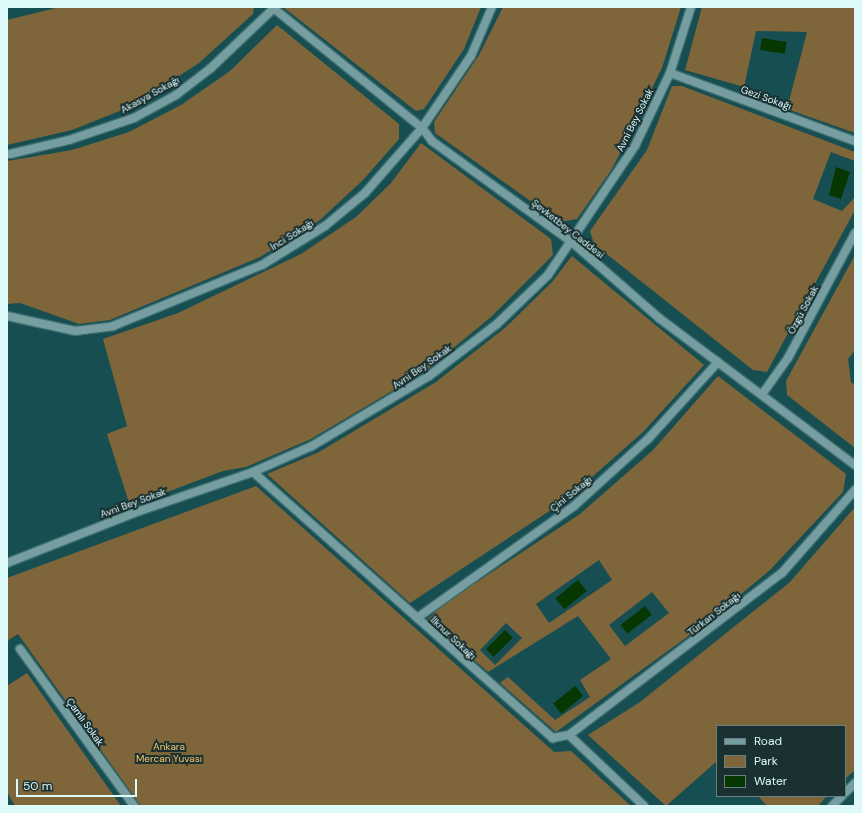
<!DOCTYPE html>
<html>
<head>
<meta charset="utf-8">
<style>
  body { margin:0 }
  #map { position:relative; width:862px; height:813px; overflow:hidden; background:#164e52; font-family:"DM Sans",sans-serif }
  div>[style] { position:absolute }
  .green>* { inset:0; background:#7e663a }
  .water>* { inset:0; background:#073701; transform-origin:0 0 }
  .roads { filter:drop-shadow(1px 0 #3a6d70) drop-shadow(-1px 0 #3a6d70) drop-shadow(0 1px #3a6d70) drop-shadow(0 -1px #3a6d70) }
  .minor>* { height:8px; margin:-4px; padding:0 4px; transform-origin:4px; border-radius:4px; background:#769d9f }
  span { translate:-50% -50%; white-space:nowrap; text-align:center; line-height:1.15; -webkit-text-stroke:4px #1a3031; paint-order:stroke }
  .street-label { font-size:10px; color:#ddf9fa }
  .park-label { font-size:10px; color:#fac76a }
  .frame { position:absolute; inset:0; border:8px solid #ddf9fa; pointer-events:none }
  .legend { position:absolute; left:716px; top:725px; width:130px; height:72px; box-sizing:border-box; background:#1a3031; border:1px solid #688081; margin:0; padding:5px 7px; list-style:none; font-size:12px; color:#ddf9fa }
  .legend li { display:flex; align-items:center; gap:8px; height:20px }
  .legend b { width:20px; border:1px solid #688081 }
  .scale { position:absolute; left:16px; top:779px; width:121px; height:18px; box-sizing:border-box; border:2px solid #ddf9fa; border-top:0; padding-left:5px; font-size:12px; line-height:14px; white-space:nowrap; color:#ddf9fa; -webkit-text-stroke:3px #1a3031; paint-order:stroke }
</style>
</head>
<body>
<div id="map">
  <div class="green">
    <i style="clip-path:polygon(60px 7px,254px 7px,253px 14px,199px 63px,132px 106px,72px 130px,7px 145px,7px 20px)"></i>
    <i style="clip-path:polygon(283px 7px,481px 7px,464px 49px,424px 109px,416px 111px)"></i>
    <i style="clip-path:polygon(503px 7px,681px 7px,662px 68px,612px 169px,577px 219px,560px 222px,435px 133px,434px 122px,479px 55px)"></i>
    <i style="clip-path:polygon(702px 7px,855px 7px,855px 133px,787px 109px,807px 32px,756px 31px,744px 87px,685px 70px)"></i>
    <i style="clip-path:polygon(277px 25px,399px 124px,399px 139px,364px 179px,320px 220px,260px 257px,110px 320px,79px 324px,20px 303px,7px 304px,7px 161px,72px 150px,129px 132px,181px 105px,230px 71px)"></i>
    <i style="clip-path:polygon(672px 86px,682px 86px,855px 152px,855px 161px,831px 152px,813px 199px,842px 211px,855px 197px,855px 210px,767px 372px,753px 370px,594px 244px,590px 231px,647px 150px)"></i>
    <i style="clip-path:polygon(421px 143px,551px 239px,553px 255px,491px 317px,424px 372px,311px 439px,246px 467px,223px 471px,130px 506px,107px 434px,127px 426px,103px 339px,178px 313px,301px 254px,356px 217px,391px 183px)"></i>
    <i style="clip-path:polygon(855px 255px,855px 350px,848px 359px,851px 382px,855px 385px,855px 448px,787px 395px,786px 381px)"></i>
    <i style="clip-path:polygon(572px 256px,704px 365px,643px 432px,566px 500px,410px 603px,267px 474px,319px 452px,436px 382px,506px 327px,552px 282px)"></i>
    <i style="clip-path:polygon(evenodd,718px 376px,846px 474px,843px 492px,770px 570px,709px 621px,556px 732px,500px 683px,508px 677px,555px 720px,590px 697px,580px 680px,611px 659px,578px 616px,488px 672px,428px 619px,445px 603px,580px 514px,653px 450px,718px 376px,599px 560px,612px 580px,549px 623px,536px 604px,599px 560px,718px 376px,652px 592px,669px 613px,625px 646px,609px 625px,652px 592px,718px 376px,506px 623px,522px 638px,495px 665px,480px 650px,506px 623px)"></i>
    <i style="clip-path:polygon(256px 486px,554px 752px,571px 751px,631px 806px,141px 806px,18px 634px,7px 641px,7px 578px)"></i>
    <i style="clip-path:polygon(855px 507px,855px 770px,845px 779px,845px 726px,717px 726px,717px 761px,666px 806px,588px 735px,640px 702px,790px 582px)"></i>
    <i style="clip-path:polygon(27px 673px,121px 806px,15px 806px,7px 792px,7px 686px)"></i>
    <i style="clip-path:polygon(758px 796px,827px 796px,818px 806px,767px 806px)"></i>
  </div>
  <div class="water">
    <i style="left:762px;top:38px;width:25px;height:12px;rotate:9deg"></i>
    <i style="clip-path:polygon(836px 167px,850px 172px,841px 199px,829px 195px)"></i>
    <i style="left:578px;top:580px;width:14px;height:29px;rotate:51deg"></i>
    <i style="left:645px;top:606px;width:11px;height:31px;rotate:52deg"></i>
    <i style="left:505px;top:630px;width:11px;height:27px;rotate:45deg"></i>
    <i style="left:575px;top:686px;width:13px;height:28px;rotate:51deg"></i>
  </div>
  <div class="roads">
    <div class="minor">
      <i style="left:272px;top:7px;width:193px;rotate:38.9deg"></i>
      <i style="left:422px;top:128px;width:16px;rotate:52deg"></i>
      <i style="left:432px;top:141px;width:174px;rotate:35.9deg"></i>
      <i style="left:573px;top:243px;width:114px;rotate:41.1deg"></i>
      <i style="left:659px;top:318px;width:245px;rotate:36.9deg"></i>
      <i style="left:670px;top:73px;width:197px;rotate:20.2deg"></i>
      <i style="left:10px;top:154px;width:61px;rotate:-13.3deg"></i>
      <i style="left:69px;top:140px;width:69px;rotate:-18.7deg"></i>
      <i style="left:134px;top:118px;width:48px;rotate:-28.7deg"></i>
      <i style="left:176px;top:95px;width:44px;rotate:-37.6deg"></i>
      <i style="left:211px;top:68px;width:88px;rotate:-43.6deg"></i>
      <i style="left:7px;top:316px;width:70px;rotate:12.4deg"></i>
      <i style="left:75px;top:331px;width:38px;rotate:-7deg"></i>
      <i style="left:113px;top:326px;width:161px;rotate:-22.3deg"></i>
      <i style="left:262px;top:265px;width:74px;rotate:-31.8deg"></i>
      <i style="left:325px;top:226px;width:52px;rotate:-39.5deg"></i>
      <i style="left:365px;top:193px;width:86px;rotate:-48.8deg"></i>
      <i style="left:422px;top:128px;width:87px;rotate:-55.8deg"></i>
      <i style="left:471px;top:56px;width:53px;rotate:-66.8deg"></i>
      <i style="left:763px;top:393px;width:43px;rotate:-54.5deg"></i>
      <i style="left:788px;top:358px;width:142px;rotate:-61.8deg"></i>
      <i style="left:253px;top:472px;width:401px;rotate:41.6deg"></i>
      <i style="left:553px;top:738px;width:16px;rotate:-11deg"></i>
      <i style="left:569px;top:735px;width:103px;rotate:43.4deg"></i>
      <i style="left:7px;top:563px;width:136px;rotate:-21.5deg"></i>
      <i style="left:134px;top:513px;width:126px;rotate:-19deg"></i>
      <i style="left:253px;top:472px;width:64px;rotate:-23.8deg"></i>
      <i style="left:312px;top:446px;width:136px;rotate:-30.9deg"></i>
      <i style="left:429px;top:376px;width:86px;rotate:-37.4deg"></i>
      <i style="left:497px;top:324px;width:71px;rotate:-43.9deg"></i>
      <i style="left:548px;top:275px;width:156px;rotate:-56deg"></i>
      <i style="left:635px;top:146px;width:81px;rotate:-64.4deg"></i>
      <i style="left:670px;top:73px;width:69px;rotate:-72.3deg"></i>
      <i style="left:417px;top:618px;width:193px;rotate:-35.5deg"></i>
      <i style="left:574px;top:506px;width:100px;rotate:-42.2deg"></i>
      <i style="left:648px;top:439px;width:104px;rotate:-47.7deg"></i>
      <i style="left:20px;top:649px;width:194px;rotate:54deg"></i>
      <i style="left:569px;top:735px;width:268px;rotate:-37.3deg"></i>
      <i style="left:782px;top:573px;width:111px;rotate:-48.7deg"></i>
      <i style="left:845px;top:793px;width:14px;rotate:-45deg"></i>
      <i style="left:832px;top:806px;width:14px;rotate:-45deg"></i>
    </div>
  </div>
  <div class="street-label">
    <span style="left:150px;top:95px;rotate:-29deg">Akasya Sokağı</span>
    <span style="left:766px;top:98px;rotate:20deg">Gezi Sokağı</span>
    <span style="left:635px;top:120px;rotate:-63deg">Avni Bey Sokak</span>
    <span style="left:568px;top:229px;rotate:38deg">Şevketbey Caddesi</span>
    <span style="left:292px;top:235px;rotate:-32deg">İnci Sokağı</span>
    <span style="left:803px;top:310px;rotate:-62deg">Özgü Sokak</span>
    <span style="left:422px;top:367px;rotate:-35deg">Avni Bey Sokak</span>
    <span style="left:571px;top:494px;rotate:-39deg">Çini Sokağı</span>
    <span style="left:133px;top:503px;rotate:-20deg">Avni Bey Sokak</span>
    <span style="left:714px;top:614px;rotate:-38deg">Türkan Sokağı</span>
    <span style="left:453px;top:638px;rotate:43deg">İlknur Sokağı</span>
    <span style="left:85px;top:722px;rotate:54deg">Çamlı Sokak</span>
  </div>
  <div class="park-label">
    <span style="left:169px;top:752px">Ankara<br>Mercan Yuvası</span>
  </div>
  <div class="frame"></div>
  <ul class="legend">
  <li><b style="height:5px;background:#769d9f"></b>Road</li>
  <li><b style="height:11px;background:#7e663a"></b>Park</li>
  <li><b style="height:11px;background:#073701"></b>Water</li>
  </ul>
  <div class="scale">50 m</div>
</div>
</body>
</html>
